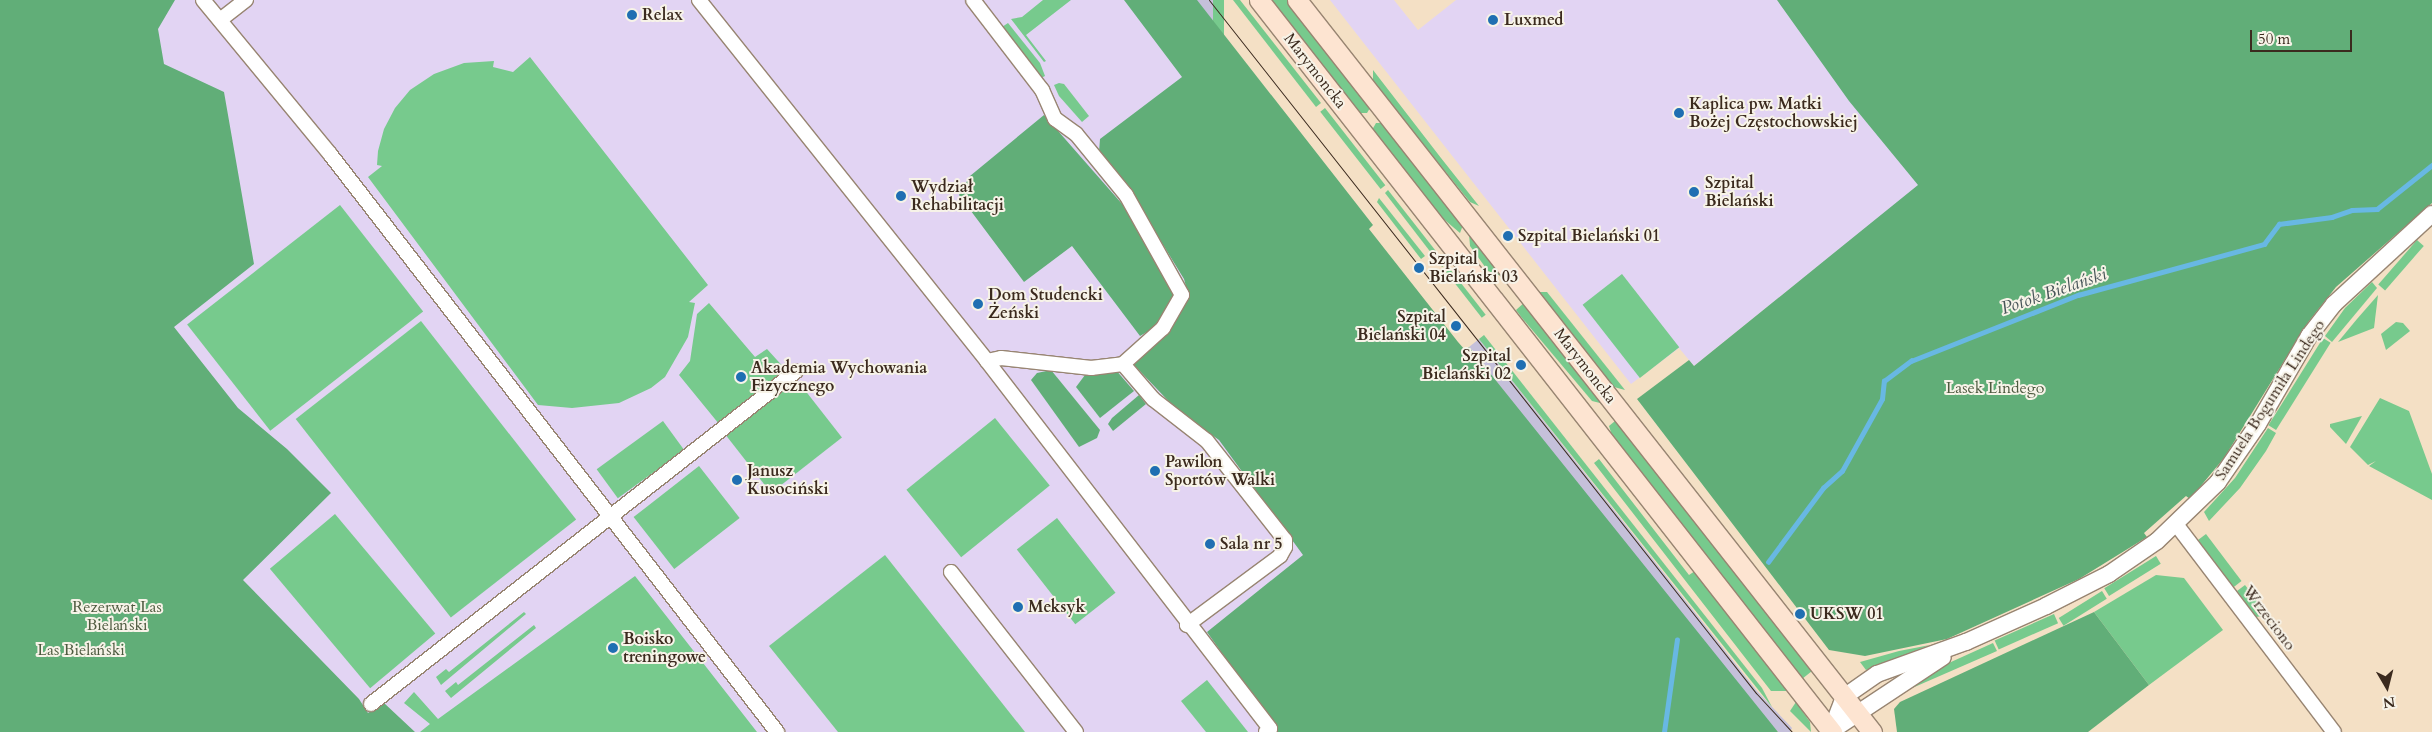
<!DOCTYPE html>
<html>
<head>
<meta charset="utf-8">
<style>
  body { margin:0 }
  #map { position:relative; width:2432px; height:732px; overflow:hidden; background:#f4e0c5; font-family:Cardo,serif }
  div>[style] { position:absolute }
  .built>* { inset:0; background:#e2d4f3 }
  .industrial>* { inset:0; background:#c5c0da; transform-origin:0 0 }
  .green>* { inset:0; background:#77ca8d; transform-origin:0 0 }
  .forest>* { inset:0; background:#61ae78 }
  .stream>* { height:4.5px; margin:-2.25px; padding:0 2.25px; transform-origin:2.25px; border-radius:2.25px; background:#68b8e3 }
  .roads { filter:drop-shadow(1px 0 #988572) drop-shadow(-1px 0 #988572) drop-shadow(0 1px #988572) drop-shadow(0 -1px #988572) }
  .minor>* { height:14px; margin:-7px; padding:0 7px; transform-origin:7px; border-radius:7px; background:#fff }
  .tertiary>* { height:16px; margin:-8px; padding:0 8px; transform-origin:8px; border-radius:8px; background:#fff }
  .secondary>* { height:19px; margin:-9.5px; padding:0 9.5px; transform-origin:9.5px; border-radius:9.5px; background:#fde4d1 }
  .tram>* { height:1px; margin:-0.5px; padding:0 0.5px; transform-origin:0.5px; border-radius:0.5px; background:#3b2a1e }
  .dots>* { width:14px; height:14px; translate:-50% -50%; box-sizing:border-box; border:2px solid #f7f3e8; border-radius:50% }
  span { translate:-50% -50%; white-space:nowrap; text-align:center; line-height:1.15; -webkit-text-stroke:4px #f7f3e8; paint-order:stroke }
  .poi-label { font-size:16px; color:#3b2a1e; font-weight:700 }
  .left { translate:0 -50%; text-align:left }
  .right { translate:-100% -50%; text-align:right }
  .street-label { font-size:16px; color:#3b2a1e }
  .park-label { font-size:16px; color:#4d5a3f }
  .water-label { font-size:18px; color:#485559; font-style:italic }
  .north { position:absolute; left:2362px; top:662px; width:50px; height:50px; -webkit-text-stroke:4px #f7f3e8; paint-order:stroke; rotate:172deg; font-size:14px; font-weight:700; line-height:20px; text-align:center; color:#3b2a1e }
  .north::after { content:''; display:block; margin:auto; width:18px; height:22px; background:#3b2a1e; clip-path:polygon(50% 0,100% 100%,50% 72%,0 100%) }
  .scale { position:absolute; left:2250px; top:30px; width:102px; height:22px; box-sizing:border-box; border:2px solid #3b2a1e; border-top:0; padding-left:6px; font-size:15px; line-height:18px; white-space:nowrap; color:#3b2a1e; -webkit-text-stroke:4px #f7f3e8; paint-order:stroke }
</style>
</head>
<body>
<div id="map">
  <div class="built">
    <i style="clip-path:polygon(110px 0,1187px 0,1541px 732px,335px 732px,0 202px)"></i>
    <i style="clip-path:polygon(1330px 0,1394px 0,1418px 30px,1456px 0,2062px 0,1919px 185px,1694px 366px,1679px 348px,1631px 384px)"></i>
  </div>
  <div class="industrial">
    <i style="left:1197px;top:0;width:16px;height:431px"></i>
    <i style="clip-path:polygon(1479px 339px,1756px 690px,1792px 728px,1790px 732px,1778px 732px,1753px 704px,1540px 437px,1469px 347px)"></i>
  </div>
  <div class="green">
    <i style="clip-path:polygon(1043px 0,1071px 0,1026px 35px,1046px 61px,1044px 62px,1011px 19px,1022px 17px)"></i>
    <i style="left:1213px;top:0;width:11px;height:256px"></i>
    <i style="clip-path:polygon(1233px 0,1240px 0,1321px 103px,1316px 107px)"></i>
    <i style="clip-path:polygon(1269px 0,1288px 0,1370px 108px,1367px 113px,1358px 113px)"></i>
    <i style="clip-path:polygon(1008px 23px,1040px 63px,1045px 76px,1041px 78px,1002px 27px)"></i>
    <i style="clip-path:polygon(530px 57px,708px 285px,689px 302px,695px 303px,688px 337px,665px 377px,651px 388px,619px 403px,572px 408px,538px 405px,368px 177px,382px 166px,377px 165px,378px 151px,384px 129px,395px 108px,410px 90px,434px 74px,464px 63px,494px 61px,493px 67px,513px 72px)"></i>
    <i style="clip-path:polygon(1373px 70px,1441px 158px,1479px 206px,1470px 202px,1402px 118px,1373px 80px)"></i>
    <i style="clip-path:polygon(1059px 83px,1064px 84px,1089px 116px,1082px 122px,1059px 96px,1054px 85px)"></i>
    <i style="left:1325px;top:108px;width:98px;height:6px;rotate:52deg"></i>
    <i style="clip-path:polygon(1376px 123px,1384px 123px,1463px 225px,1460px 233px,1440px 216px,1372px 130px)"></i>
    <i style="clip-path:polygon(1388px 190px,1446px 264px,1442px 267px,1385px 193px)"></i>
    <i style="clip-path:polygon(1379px 198px,1425px 256px,1421px 259px,1377px 202px)"></i>
    <i style="left:340px;top:205px;width:135px;height:194px;rotate:52deg"></i>
    <i style="clip-path:polygon(1469px 234px,1504px 277px,1488px 271px,1470px 246px)"></i>
    <i style="left:2417px;top:240px;width:9px;height:59px;rotate:41deg"></i>
    <i style="left:1450px;top:269px;width:58px;height:5px;rotate:52deg"></i>
    <i style="left:1622px;top:274px;width:93px;height:50px;rotate:52deg"></i>
    <i style="clip-path:polygon(2372px 282px,2377px 288px,2332px 342px,2325px 336px,2345px 308px)"></i>
    <i style="clip-path:polygon(1539px 292px,1547px 292px,1625px 390px,1614px 387px)"></i>
    <i style="clip-path:polygon(2378px 295px,2374px 328px,2338px 342px,2357px 319px)"></i>
    <i style="clip-path:polygon(1525px 302px,1604px 404px,1592px 401px,1522px 318px,1516px 310px)"></i>
    <i style="clip-path:polygon(709px 303px,755px 357px,767px 349px,787px 371px,719px 424px,679px 375px,690px 361px,697px 314px)"></i>
    <i style="left:421px;top:321px;width:252px;height:159px;rotate:52deg"></i>
    <i style="clip-path:polygon(2396px 322px,2403px 323px,2410px 331px,2386px 350px,2381px 334px)"></i>
    <i style="clip-path:polygon(1484px 335px,1762px 688px,1772px 707px,1479px 339px)"></i>
    <i style="left:2323px;top:338px;width:9px;height:103px;rotate:32deg"></i>
    <i style="left:797px;top:380px;width:73px;height:90px;rotate:52deg"></i>
    <i style="clip-path:polygon(2380px 398px,2409px 411px,2432px 474px,2432px 500px,2369px 466px,2376px 461px,2368px 465px,2350px 447px)"></i>
    <i style="clip-path:polygon(2362px 416px,2346px 444px,2330px 427px,2330px 424px)"></i>
    <i style="left:995px;top:418px;width:87px;height:114px;rotate:51deg"></i>
    <i style="left:663px;top:421px;width:36px;height:82px;rotate:54deg"></i>
    <i style="clip-path:polygon(1615px 421px,1812px 671px,1802px 679px,1613px 439px,1609px 426px)"></i>
    <i style="clip-path:polygon(2268px 428px,2276px 433px,2266px 451px,2240px 488px,2209px 521px,2204px 512px,2235px 478px)"></i>
    <i style="clip-path:polygon(1599px 459px,1689px 575px,1695px 571px,1787px 691px,1771px 691px,1594px 463px)"></i>
    <i style="left:699px;top:466px;width:66px;height:83px;rotate:52deg"></i>
    <i style="left:335px;top:514px;width:156px;height:85px;rotate:50deg"></i>
    <i style="left:1057px;top:518px;width:95px;height:51px;rotate:52deg"></i>
    <i style="left:2206px;top:534px;width:59px;height:10px;rotate:53deg"></i>
    <i style="clip-path:polygon(885px 555px,1025px 732px,838px 732px,769px 646px)"></i>
    <i style="left:2156px;top:556px;width:9px;height:61px;rotate:58deg"></i>
    <i style="clip-path:polygon(2156px 575px,2184px 578px,2223px 630px,2149px 685px,2094px 612px)"></i>
    <i style="clip-path:polygon(635px 576px,757px 732px,420px 732px,430px 724px,404px 703px,414px 692px,438px 719px)"></i>
    <i style="clip-path:polygon(2245px 585px,2268px 615px,2256px 617px,2237px 591px)"></i>
    <i style="left:2102px;top:591px;width:9px;height:51px;rotate:58deg"></i>
    <i style="clip-path:polygon(524px 612px,526px 614px,441px 685px,436px 677px,446px 669px,449px 672px)"></i>
    <i style="left:2054px;top:614px;width:10px;height:65px;rotate:66deg"></i>
    <i style="clip-path:polygon(534px 625px,536px 628px,451px 698px,445px 691px,456px 682px,458px 685px)"></i>
    <i style="clip-path:polygon(1993px 643px,1997px 651px,1903px 692px,1951px 662px)"></i>
    <i style="clip-path:polygon(1930px 645px,1866px 670px,1860px 662px,1899px 651px)"></i>
    <i style="clip-path:polygon(1207px 680px,1248px 732px,1206px 732px,1181px 701px)"></i>
    <i style="clip-path:polygon(1796px 702px,1810px 722px,1811px 732px,1790px 711px)"></i>
  </div>
  <div class="forest">
    <i style="clip-path:polygon(0 0,175px 0,158px 29px,164px 64px,224px 92px,254px 264px,174px 327px,238px 408px,287px 449px,331px 493px,243px 580px,359px 699px,368px 713px,384px 703px,415px 732px,0 732px)"></i>
    <i style="clip-path:polygon(1124px 0,1197px 0,1373px 225px,1369px 229px,1458px 342px,1465px 350px,1469px 347px,1778px 732px,1278px 732px,1207px 632px,1303px 555px,1219px 440px,1178px 411px,1134px 365px,1173px 322px,1189px 298px,1184px 279px,1132px 194px,1099px 152px,1100px 139px,1182px 77px)"></i>
    <i style="clip-path:polygon(1777px 0,2432px 0,2432px 203px,2336px 287px,2309px 321px,2224px 458px,2190px 499px,2186px 496px,2144px 533px,2147px 537px,2079px 579px,1947px 639px,1865px 656px,1829px 650px,1637px 399px,1689px 360px,1694px 366px,1918px 185px,1849px 101px)"></i>
    <i style="clip-path:polygon(1044px 115px,1123px 205px,1174px 296px,1167px 311px,1152px 329px,1140px 336px,1072px 246px,1024px 282px,959px 195px,970px 176px)"></i>
    <i style="clip-path:polygon(1115px 369px,1134px 391px,1100px 418px,1076px 387px,1085px 375px)"></i>
    <i style="clip-path:polygon(1051px 370px,1100px 430px,1097px 438px,1079px 447px,1031px 380px,1037px 373px)"></i>
    <i style="clip-path:polygon(1139px 395px,1146px 404px,1113px 431px,1108px 424px,1112px 418px)"></i>
    <i style="clip-path:polygon(2094px 612px,2149px 685px,2088px 732px,1897px 732px,1894px 709px,1900px 702px)"></i>
  </div>
  <div class="stream">
    <i style="left:1768px;top:562px;width:92px;rotate:-53.4deg"></i>
    <i style="left:1823px;top:488px;width:25px;rotate:-42deg"></i>
    <i style="left:1842px;top:471px;width:82px;rotate:-60.9deg"></i>
    <i style="left:1882px;top:399px;width:18px;rotate:-84deg"></i>
    <i style="left:1884px;top:381px;width:34px;rotate:-37deg"></i>
    <i style="left:1911px;top:361px;width:180px;rotate:-21.6deg"></i>
    <i style="left:2078px;top:295px;width:193px;rotate:-15.3deg"></i>
    <i style="left:2264px;top:244px;width:25px;rotate:-53deg"></i>
    <i style="left:2279px;top:224px;width:53px;rotate:-7.5deg"></i>
    <i style="left:2332px;top:217px;width:21px;rotate:-19deg"></i>
    <i style="left:2352px;top:210px;width:25px;rotate:-2deg"></i>
    <i style="left:2377px;top:209px;width:70px;rotate:-38.7deg"></i>
    <i style="left:1664px;top:732px;width:93px;rotate:-82deg"></i>
  </div>
  <div class="roads">
    <div class="minor">
      <i style="left:203px;top:0;width:200px;rotate:50.5deg"></i>
      <i style="left:330px;top:154px;width:731px;rotate:52.28deg"></i>
      <i style="left:699px;top:0;width:462px;rotate:51.4deg"></i>
      <i style="left:987px;top:361px;width:14px;rotate:-12deg"></i>
      <i style="left:1001px;top:358px;width:91px;rotate:6.3deg"></i>
      <i style="left:1091px;top:368px;width:32px;rotate:-7deg"></i>
      <i style="left:1123px;top:364px;width:54px;rotate:-42deg"></i>
      <i style="left:1163px;top:328px;width:38px;rotate:-60deg"></i>
      <i style="left:1182px;top:295px;width:115px;rotate:-119.2deg"></i>
      <i style="left:1126px;top:195px;width:79px;rotate:-129.3deg"></i>
      <i style="left:1076px;top:134px;width:26px;rotate:-144deg"></i>
      <i style="left:1055px;top:119px;width:32px;rotate:-114deg"></i>
      <i style="left:1042px;top:90px;width:113px;rotate:-127.5deg"></i>
      <i style="left:220px;top:20px;width:33px;rotate:-38deg"></i>
      <i style="left:987px;top:361px;width:464px;rotate:52.4deg"></i>
      <i style="left:1270px;top:729px;width:5px;rotate:143deg"></i>
      <i style="left:1123px;top:364px;width:46px;rotate:49.4deg"></i>
      <i style="left:1153px;top:399px;width:68px;rotate:37.9deg"></i>
      <i style="left:1207px;top:441px;width:126px;rotate:51.8deg"></i>
      <i style="left:1285px;top:540px;width:7px;rotate:90deg"></i>
      <i style="left:1285px;top:547px;width:10px;rotate:119deg"></i>
      <i style="left:1280px;top:556px;width:116px;rotate:143.4deg"></i>
      <i style="left:2176px;top:524px;width:261px;rotate:52.8deg"></i>
      <i style="left:951px;top:572px;width:203px;rotate:52deg"></i>
      <i style="left:371px;top:704px;width:539px;rotate:-38.06deg"></i>
    </div>
    <div class="tertiary">
      <i style="left:1831px;top:731px;width:36px;rotate:-69deg"></i>
      <i style="left:1844px;top:697px;width:40px;rotate:-34.9deg"></i>
      <i style="left:1877px;top:674px;width:95px;rotate:-19.8deg"></i>
      <i style="left:1966px;top:642px;width:88px;rotate:-24.2deg"></i>
      <i style="left:2046px;top:606px;width:71px;rotate:-26.9deg"></i>
      <i style="left:2109px;top:574px;width:58px;rotate:-34.5deg"></i>
      <i style="left:2157px;top:541px;width:85px;rotate:-44deg"></i>
      <i style="left:2218px;top:482px;width:70px;rotate:-55.4deg"></i>
      <i style="left:2258px;top:424px;width:102px;rotate:-59.9deg"></i>
      <i style="left:2309px;top:336px;width:41px;rotate:-52deg"></i>
      <i style="left:2334px;top:304px;width:133px;rotate:-42.6deg"></i>
      <i style="left:1831px;top:731px;width:134px;rotate:-33.5deg"></i>
    </div>
    <div class="secondary">
      <i style="left:1259px;top:0;width:930px;rotate:51.95deg"></i>
      <i style="left:1297px;top:0;width:931px;rotate:51.85deg"></i>
    </div>
  </div>
  <div class="tram">
    <i style="left:1209px;top:0;width:883px;rotate:51.72deg"></i>
    <i style="left:1756px;top:693px;width:53px;rotate:47.3deg"></i>
  </div>
  <div class="dots">
    <i style="left:632px;top:15px;background:#1f6fb2"></i>
    <i style="left:1493px;top:20px;background:#1f6fb2"></i>
    <i style="left:1679px;top:113px;background:#1f6fb2"></i>
    <i style="left:1694px;top:192px;background:#1f6fb2"></i>
    <i style="left:901px;top:196px;background:#1f6fb2"></i>
    <i style="left:1508px;top:236px;background:#1f6fb2"></i>
    <i style="left:1419px;top:268px;background:#1f6fb2"></i>
    <i style="left:978px;top:304px;background:#1f6fb2"></i>
    <i style="left:1456px;top:326px;background:#1f6fb2"></i>
    <i style="left:1521px;top:365px;background:#1f6fb2"></i>
    <i style="left:741px;top:377px;background:#1f6fb2"></i>
    <i style="left:1155px;top:471px;background:#1f6fb2"></i>
    <i style="left:737px;top:480px;background:#1f6fb2"></i>
    <i style="left:1210px;top:544px;background:#1f6fb2"></i>
    <i style="left:1018px;top:607px;background:#1f6fb2"></i>
    <i style="left:1800px;top:614px;background:#1f6fb2"></i>
    <i style="left:613px;top:648px;background:#1f6fb2"></i>
  </div>
  <div class="poi-label">
    <span class="left" style="left:642px;top:15px">Relax</span>
    <span class="left" style="left:1504px;top:20px">Luxmed</span>
    <span class="left" style="left:1689px;top:113px">Kaplica pw. Matki<br>Bożej Częstochowskiej</span>
    <span class="left" style="left:1705px;top:192px">Szpital<br>Bielański</span>
    <span class="left" style="left:911px;top:196px">Wydział<br>Rehabilitacji</span>
    <span class="left" style="left:1518px;top:236px">Szpital Bielański 01</span>
    <span class="left" style="left:1429px;top:268px">Szpital<br>Bielański 03</span>
    <span class="left" style="left:988px;top:304px">Dom Studencki<br>Żeński</span>
    <span class="right" style="left:1446px;top:326px">Szpital<br>Bielański 04</span>
    <span class="right" style="left:1511px;top:365px">Szpital<br>Bielański 02</span>
    <span class="left" style="left:751px;top:377px">Akademia Wychowania<br>Fizycznego</span>
    <span class="left" style="left:1165px;top:471px">Pawilon<br>Sportów Walki</span>
    <span class="left" style="left:747px;top:480px">Janusz<br>Kusociński</span>
    <span class="left" style="left:1220px;top:544px">Sala nr 5</span>
    <span class="left" style="left:1028px;top:607px">Meksyk</span>
    <span class="left" style="left:1810px;top:614px">UKSW 01</span>
    <span class="left" style="left:623px;top:648px">Boisko<br>treningowe</span>
  </div>
  <div class="street-label">
    <span style="left:1315px;top:71px;rotate:52deg">Marymoncka</span>
    <span style="left:1585px;top:366px;rotate:52deg">Marymoncka</span>
    <span style="left:2270px;top:400px;rotate:-57deg">Samuela Bogumiła Lindego</span>
    <span style="left:2269px;top:618px;rotate:53deg">Wrzeciono</span>
  </div>
  <div class="park-label">
    <span style="left:1995px;top:388px">Lasek Lindego</span>
    <span style="left:117px;top:616px">Rezerwat Las<br>Bielański</span>
    <span style="left:81px;top:650px">Las Bielański</span>
  </div>
  <div class="water-label">
    <span style="left:2054px;top:292px;rotate:-19deg">Potok Bielański</span>
  </div>
  <div class="north">N</div>
  <div class="scale">50 m</div>
</div>
</body>
</html>
